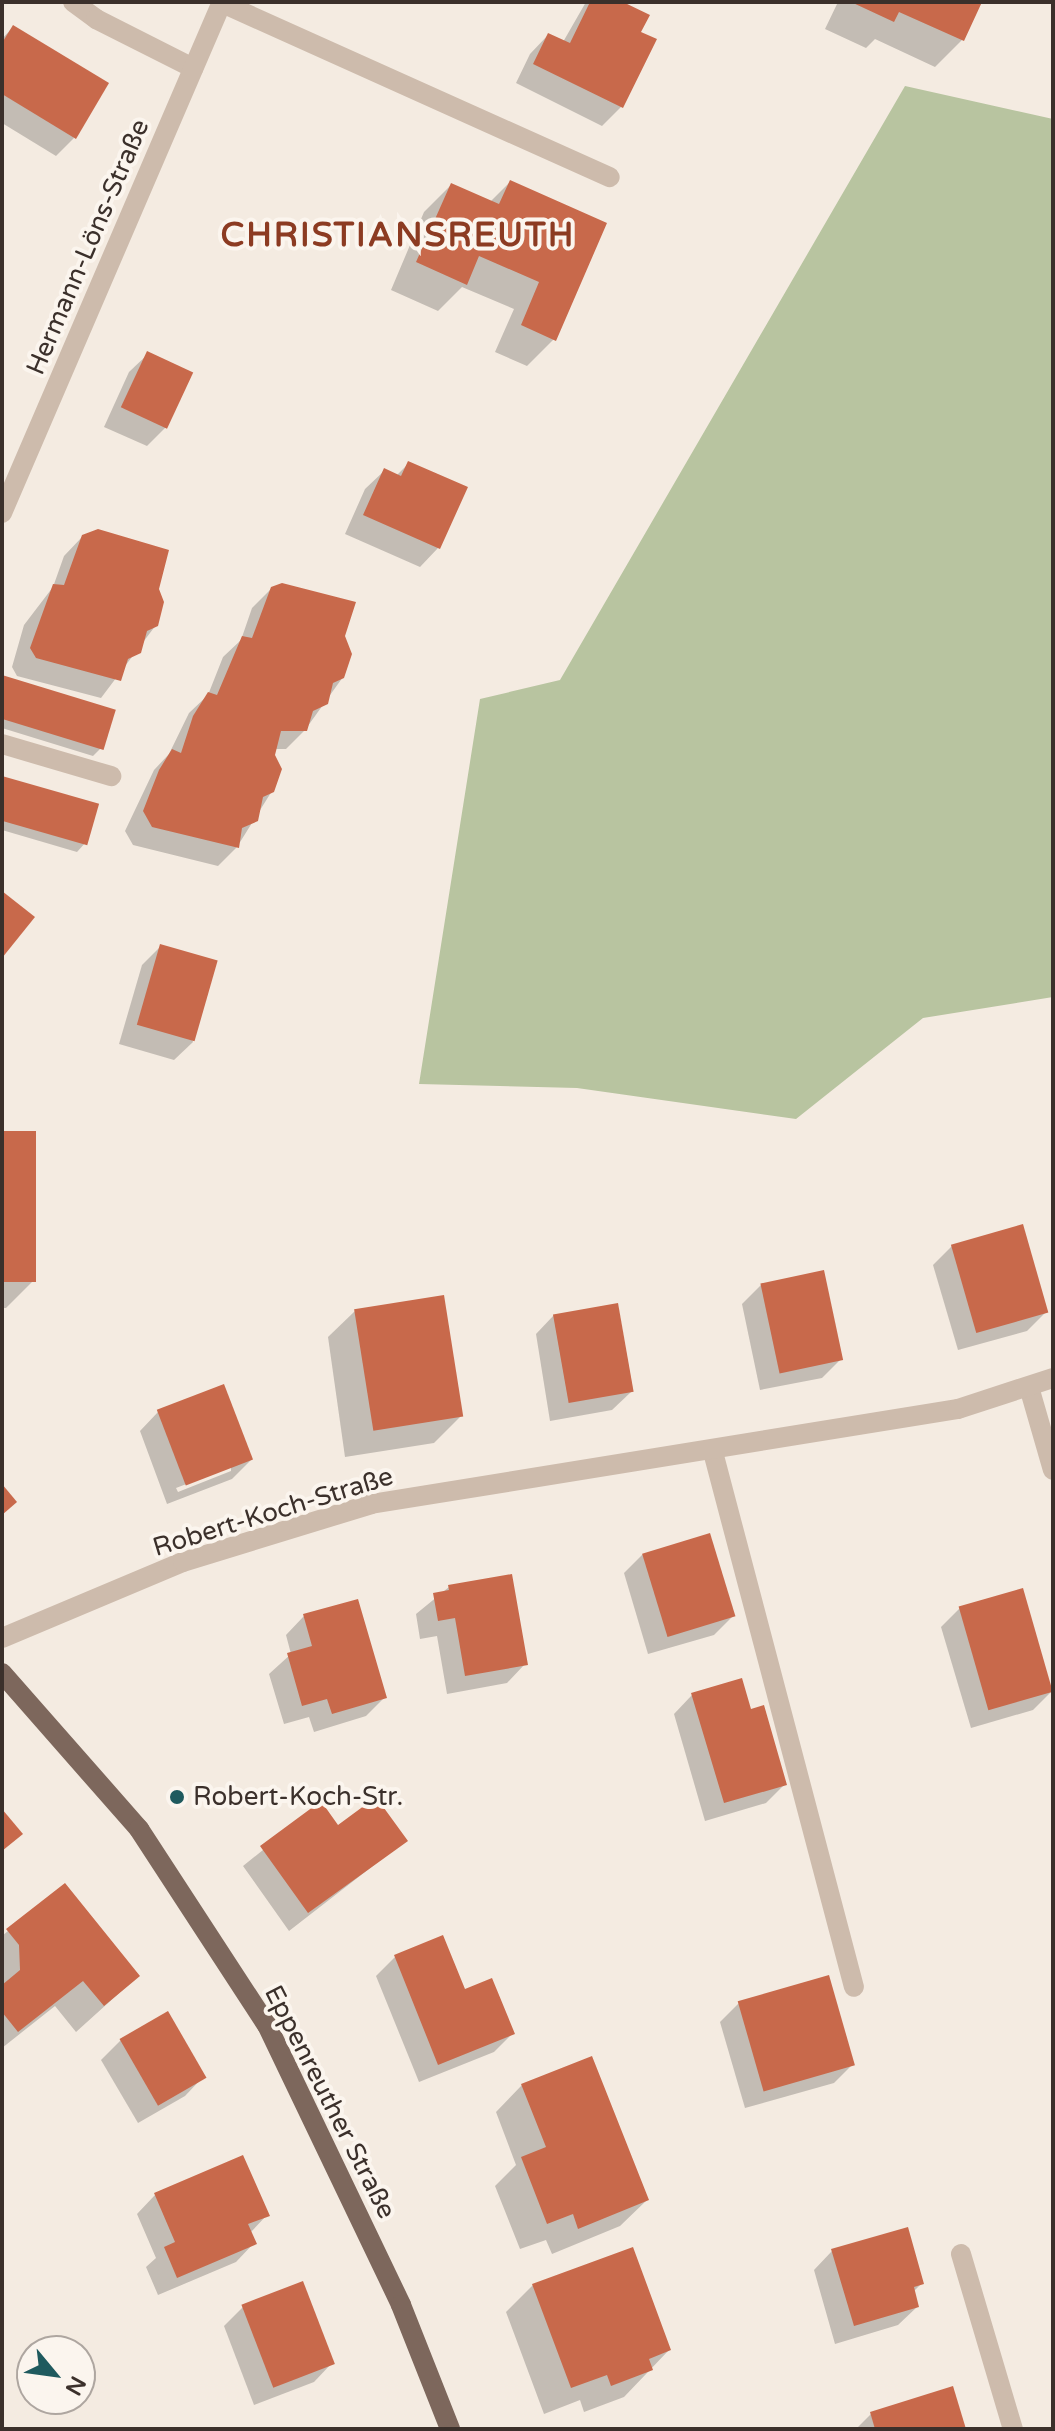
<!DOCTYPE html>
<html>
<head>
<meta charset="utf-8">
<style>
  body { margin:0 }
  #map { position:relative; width:1055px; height:2431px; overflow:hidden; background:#f4ebe1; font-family:"Varela Round",sans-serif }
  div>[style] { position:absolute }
  .green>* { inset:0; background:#b8c4a0 }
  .shadow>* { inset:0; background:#0003 }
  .building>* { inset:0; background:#c8694b; transform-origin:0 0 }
  .minor>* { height:20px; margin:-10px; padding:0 10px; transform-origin:10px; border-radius:10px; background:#cdbbac }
  .major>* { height:20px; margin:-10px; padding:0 10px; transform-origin:10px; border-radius:10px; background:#7d675c }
  .dots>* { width:22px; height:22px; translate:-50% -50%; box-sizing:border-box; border:4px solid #fbf5ee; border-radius:50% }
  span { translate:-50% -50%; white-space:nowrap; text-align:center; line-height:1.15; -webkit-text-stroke:8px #fbf5ee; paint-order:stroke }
  .street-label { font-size:26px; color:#3b302b }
  .poi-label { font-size:26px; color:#3b302b }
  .left { translate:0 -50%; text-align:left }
  .district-label { font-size:34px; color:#8c3b22; font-weight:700; letter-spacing:2px }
  .frame { position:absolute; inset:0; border:4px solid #3b302b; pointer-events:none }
  .north { position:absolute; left:16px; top:2335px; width:80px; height:80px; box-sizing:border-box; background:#fbf5ee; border:2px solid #aea6a0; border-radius:50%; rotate:119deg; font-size:22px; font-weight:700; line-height:32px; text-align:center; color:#3b302b }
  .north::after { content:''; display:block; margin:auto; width:28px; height:36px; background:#1f5a5e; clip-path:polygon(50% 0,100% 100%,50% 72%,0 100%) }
</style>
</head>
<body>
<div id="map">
  <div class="green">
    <i style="clip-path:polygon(905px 86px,1053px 119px,1053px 997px,923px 1018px,796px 1119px,577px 1088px,419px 1084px,480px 699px,560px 680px)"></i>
  </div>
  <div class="shadow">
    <i style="clip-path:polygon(586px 2px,619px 2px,639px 33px,654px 40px,621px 107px,602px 126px,516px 83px,530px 54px,548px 35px,563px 42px)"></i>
    <i style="clip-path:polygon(838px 2px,979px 2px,962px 40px,935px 67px,875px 39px,866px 48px,825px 29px)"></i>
    <i style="clip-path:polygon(13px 27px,74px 138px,56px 156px,2px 123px,2px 39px)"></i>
    <i style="clip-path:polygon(510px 182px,605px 224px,554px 339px,527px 366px,495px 352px,514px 309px,462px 287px,438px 311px,391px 290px,424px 212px,451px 185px,490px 202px)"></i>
    <i style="clip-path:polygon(148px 354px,166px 427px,147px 446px,104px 427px,129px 372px)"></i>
    <i style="clip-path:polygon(408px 464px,465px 488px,438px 548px,420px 567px,345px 534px,365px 489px,384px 471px,396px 476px)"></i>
    <i style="clip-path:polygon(83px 536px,157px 589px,156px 625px,101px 698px,17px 676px,12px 667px,24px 625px,53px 587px,64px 556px)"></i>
    <i style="clip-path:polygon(272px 588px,343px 636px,343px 677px,305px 730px,286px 749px,274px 749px,272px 791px,237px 847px,218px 866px,133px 845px,125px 831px,154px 770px,169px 754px,189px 713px,208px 695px,223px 657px,241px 640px,252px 608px)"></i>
    <i style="clip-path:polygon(2px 677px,103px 746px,93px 756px,2px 728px)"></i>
    <i style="clip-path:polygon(2px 778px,86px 842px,77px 852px,2px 830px)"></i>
    <i style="clip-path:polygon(160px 947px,193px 1042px,174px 1060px,119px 1044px,142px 965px)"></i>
    <i style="clip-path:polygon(2px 1133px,33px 1281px,6px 1308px,2px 1308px)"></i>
    <i style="clip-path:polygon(952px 1246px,1046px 1312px,1027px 1331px,958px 1350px,933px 1265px)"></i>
    <i style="clip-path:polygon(761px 1285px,841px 1359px,822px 1378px,760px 1390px,742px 1304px)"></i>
    <i style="clip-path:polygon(355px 1311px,460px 1417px,434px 1443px,345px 1457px,328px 1337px)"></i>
    <i style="clip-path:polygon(554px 1315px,631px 1392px,612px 1410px,550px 1421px,536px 1334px)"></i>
    <i style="clip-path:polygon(evenodd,158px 1412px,251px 1460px,232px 1479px,167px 1504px,140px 1431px,158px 1412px,231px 1467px,231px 1471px,178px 1492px,176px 1488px,231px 1467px)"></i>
    <i style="clip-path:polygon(643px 1554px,733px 1616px,714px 1635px,648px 1654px,624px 1573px)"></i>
    <i style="clip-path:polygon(449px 1587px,525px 1664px,507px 1683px,447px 1694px,437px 1636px,420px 1639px,416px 1614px)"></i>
    <i style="clip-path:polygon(960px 1608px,1052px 1691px,1033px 1710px,971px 1728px,941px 1627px)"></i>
    <i style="clip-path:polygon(304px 1616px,384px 1698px,366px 1716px,314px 1732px,309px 1717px,284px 1724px,269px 1674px,291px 1654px,286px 1635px)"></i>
    <i style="clip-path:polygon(692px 1695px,750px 1711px,785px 1784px,766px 1803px,705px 1821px,674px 1714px)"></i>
    <i style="clip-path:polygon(320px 1804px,338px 1828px,405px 1841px,289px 1931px,243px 1866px)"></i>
    <i style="clip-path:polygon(8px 1931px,138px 1976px,76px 2032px,55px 2006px,2px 2048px,2px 1936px)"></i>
    <i style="clip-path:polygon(395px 1957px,513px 2033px,494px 2052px,419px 2082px,376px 1976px)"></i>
    <i style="clip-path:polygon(739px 2003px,852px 2065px,834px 2083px,745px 2108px,720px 2022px)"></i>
    <i style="clip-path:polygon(168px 2014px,203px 2077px,185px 2096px,138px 2123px,101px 2060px,120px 2041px)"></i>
    <i style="clip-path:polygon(522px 2085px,647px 2200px,620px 2226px,552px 2254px,546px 2240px,520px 2249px,495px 2186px,516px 2165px,496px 2112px)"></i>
    <i style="clip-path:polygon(155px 2195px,267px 2215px,250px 2233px,254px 2243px,236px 2262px,158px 2295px,146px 2267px,156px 2258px,137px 2214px)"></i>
    <i style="clip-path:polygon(832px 2251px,922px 2283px,913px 2292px,917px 2307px,898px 2325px,835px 2344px,814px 2270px)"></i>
    <i style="clip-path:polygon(533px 2285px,669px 2350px,624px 2397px,584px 2412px,580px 2400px,544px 2414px,506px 2312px)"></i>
    <i style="clip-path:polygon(243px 2307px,332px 2363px,314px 2382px,254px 2405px,224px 2326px)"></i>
    <i style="clip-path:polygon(871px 2414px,964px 2429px,856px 2429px)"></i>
  </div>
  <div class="building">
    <i style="clip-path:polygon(590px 2px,623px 2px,650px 15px,641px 32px,657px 39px,623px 108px,533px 64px,548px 33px,570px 43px)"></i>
    <i style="clip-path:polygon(851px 2px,982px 2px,964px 41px,899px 12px,894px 22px)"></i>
    <i style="clip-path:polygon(13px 25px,109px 83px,76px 139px,2px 94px,2px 43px)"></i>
    <i style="clip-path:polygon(510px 180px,607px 223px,556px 341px,521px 325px,539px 282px,479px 256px,467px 285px,416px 262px,451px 183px,499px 204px)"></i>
    <i style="left:147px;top:351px;width:51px;height:62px;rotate:25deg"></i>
    <i style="clip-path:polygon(408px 461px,468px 487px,440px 549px,363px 515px,384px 468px,401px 476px)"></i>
    <i style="clip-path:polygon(98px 529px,169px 550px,159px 589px,164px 602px,158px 626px,147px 631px,141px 653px,128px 659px,121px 681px,36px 658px,30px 648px,53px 584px,64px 585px,82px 535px)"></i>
    <i style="clip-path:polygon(282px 583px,356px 602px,345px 636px,352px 654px,344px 678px,333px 683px,328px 704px,313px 711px,307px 731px,281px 731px,275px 755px,282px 769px,274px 792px,263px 797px,258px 821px,242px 828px,239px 848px,152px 827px,143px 811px,159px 770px,172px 749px,181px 753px,193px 716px,208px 692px,217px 695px,242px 636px,252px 638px,271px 587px)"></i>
    <i style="left:2px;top:675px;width:119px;height:42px;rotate:17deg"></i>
    <i style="left:2px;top:776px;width:101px;height:43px;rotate:16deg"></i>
    <i style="clip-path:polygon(2px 891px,35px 917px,2px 958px)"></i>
    <i style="left:160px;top:944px;width:60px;height:84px;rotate:16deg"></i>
    <i style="left:2px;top:1131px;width:34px;height:151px"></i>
    <i style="left:1023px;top:1224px;width:92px;height:75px;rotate:74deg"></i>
    <i style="left:824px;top:1270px;width:92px;height:65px;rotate:78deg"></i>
    <i style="left:444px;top:1295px;width:123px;height:91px;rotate:81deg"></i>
    <i style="left:618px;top:1303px;width:90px;height:66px;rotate:80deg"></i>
    <i style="left:224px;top:1384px;width:81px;height:72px;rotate:69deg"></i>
    <i style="clip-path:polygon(2px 1484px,17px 1502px,2px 1515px)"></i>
    <i style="left:710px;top:1533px;width:87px;height:71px;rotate:73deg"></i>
    <i style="clip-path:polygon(512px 1574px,528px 1665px,465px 1676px,455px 1618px,438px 1621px,433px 1593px,449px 1590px,448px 1585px)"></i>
    <i style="left:1023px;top:1588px;width:108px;height:67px;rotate:74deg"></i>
    <i style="clip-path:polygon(358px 1599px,387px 1698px,332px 1714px,327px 1699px,302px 1706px,287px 1653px,312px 1646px,303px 1614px)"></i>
    <i style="clip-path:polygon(742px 1678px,751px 1709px,764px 1705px,787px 1785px,724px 1803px,691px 1693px)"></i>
    <i style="clip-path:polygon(376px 1797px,408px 1841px,308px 1913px,260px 1846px,321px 1801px,338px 1825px)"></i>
    <i style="clip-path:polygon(2px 1809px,23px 1834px,2px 1851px)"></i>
    <i style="clip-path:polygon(65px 1883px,140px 1976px,104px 2006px,83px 1981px,18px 2032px,2px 2012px,2px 1985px,20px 1970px,19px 1945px,6px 1929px)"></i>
    <i style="clip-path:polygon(443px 1935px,465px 1989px,492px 1978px,515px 2034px,438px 2065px,394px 1955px)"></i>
    <i style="left:829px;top:1975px;width:94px;height:95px;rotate:74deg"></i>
    <i style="left:168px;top:2011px;width:77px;height:56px;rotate:60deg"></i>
    <i style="clip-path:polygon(592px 2056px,649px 2200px,578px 2229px,573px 2214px,547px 2224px,521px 2157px,546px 2147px,521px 2084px)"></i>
    <i style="clip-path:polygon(243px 2155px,270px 2216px,248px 2224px,257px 2244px,177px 2278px,164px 2247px,175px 2242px,154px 2193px)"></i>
    <i style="clip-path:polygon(908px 2227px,924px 2284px,914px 2287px,919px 2307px,854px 2326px,831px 2249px)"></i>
    <i style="clip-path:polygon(633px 2247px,671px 2350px,649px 2359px,653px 2370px,611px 2386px,607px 2375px,571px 2388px,532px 2284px)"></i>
    <i style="left:303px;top:2281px;width:89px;height:66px;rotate:69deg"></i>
    <i style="clip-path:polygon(953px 2386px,966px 2429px,875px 2429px,870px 2412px)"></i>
  </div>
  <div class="minor">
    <i style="left:73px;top:2px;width:29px;rotate:36deg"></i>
    <i style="left:96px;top:19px;width:109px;rotate:26.8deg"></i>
    <i style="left:222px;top:3px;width:425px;rotate:24.2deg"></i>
    <i style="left:2px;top:513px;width:556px;rotate:-66.71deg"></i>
    <i style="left:2px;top:744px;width:114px;rotate:16.4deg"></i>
    <i style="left:1029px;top:1387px;width:86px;rotate:73.9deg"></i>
    <i style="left:713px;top:1452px;width:553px;rotate:75.24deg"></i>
    <i style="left:2px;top:1638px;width:196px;rotate:-22.8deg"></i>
    <i style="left:183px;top:1562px;width:197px;rotate:-17.1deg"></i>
    <i style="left:371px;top:1504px;width:595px;rotate:-9.19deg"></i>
    <i style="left:958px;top:1409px;width:100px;rotate:-18.1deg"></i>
    <i style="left:961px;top:2254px;width:183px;rotate:73.5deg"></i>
  </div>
  <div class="major">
    <i style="left:2px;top:1673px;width:208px;rotate:48.7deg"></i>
    <i style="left:139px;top:1829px;width:234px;rotate:56.9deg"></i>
    <i style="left:267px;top:2025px;width:310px;rotate:64.4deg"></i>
    <i style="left:401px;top:2305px;width:133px;rotate:68.4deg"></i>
  </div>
  <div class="dots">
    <i style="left:177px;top:1797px;background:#1f5a5e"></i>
  </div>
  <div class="street-label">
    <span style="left:88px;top:247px;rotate:-67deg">Hermann-Löns-Straße</span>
    <span style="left:273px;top:1512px;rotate:-17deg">Robert-Koch-Straße</span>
    <span style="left:330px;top:2102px;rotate:63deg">Eppenreuther Straße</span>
  </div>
  <div class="poi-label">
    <span class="left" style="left:193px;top:1797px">Robert-Koch-Str.</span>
  </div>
  <div class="district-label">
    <span style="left:398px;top:236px">CHRISTIANSREUTH</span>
  </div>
  <div class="frame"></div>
  <div class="north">N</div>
</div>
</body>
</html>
